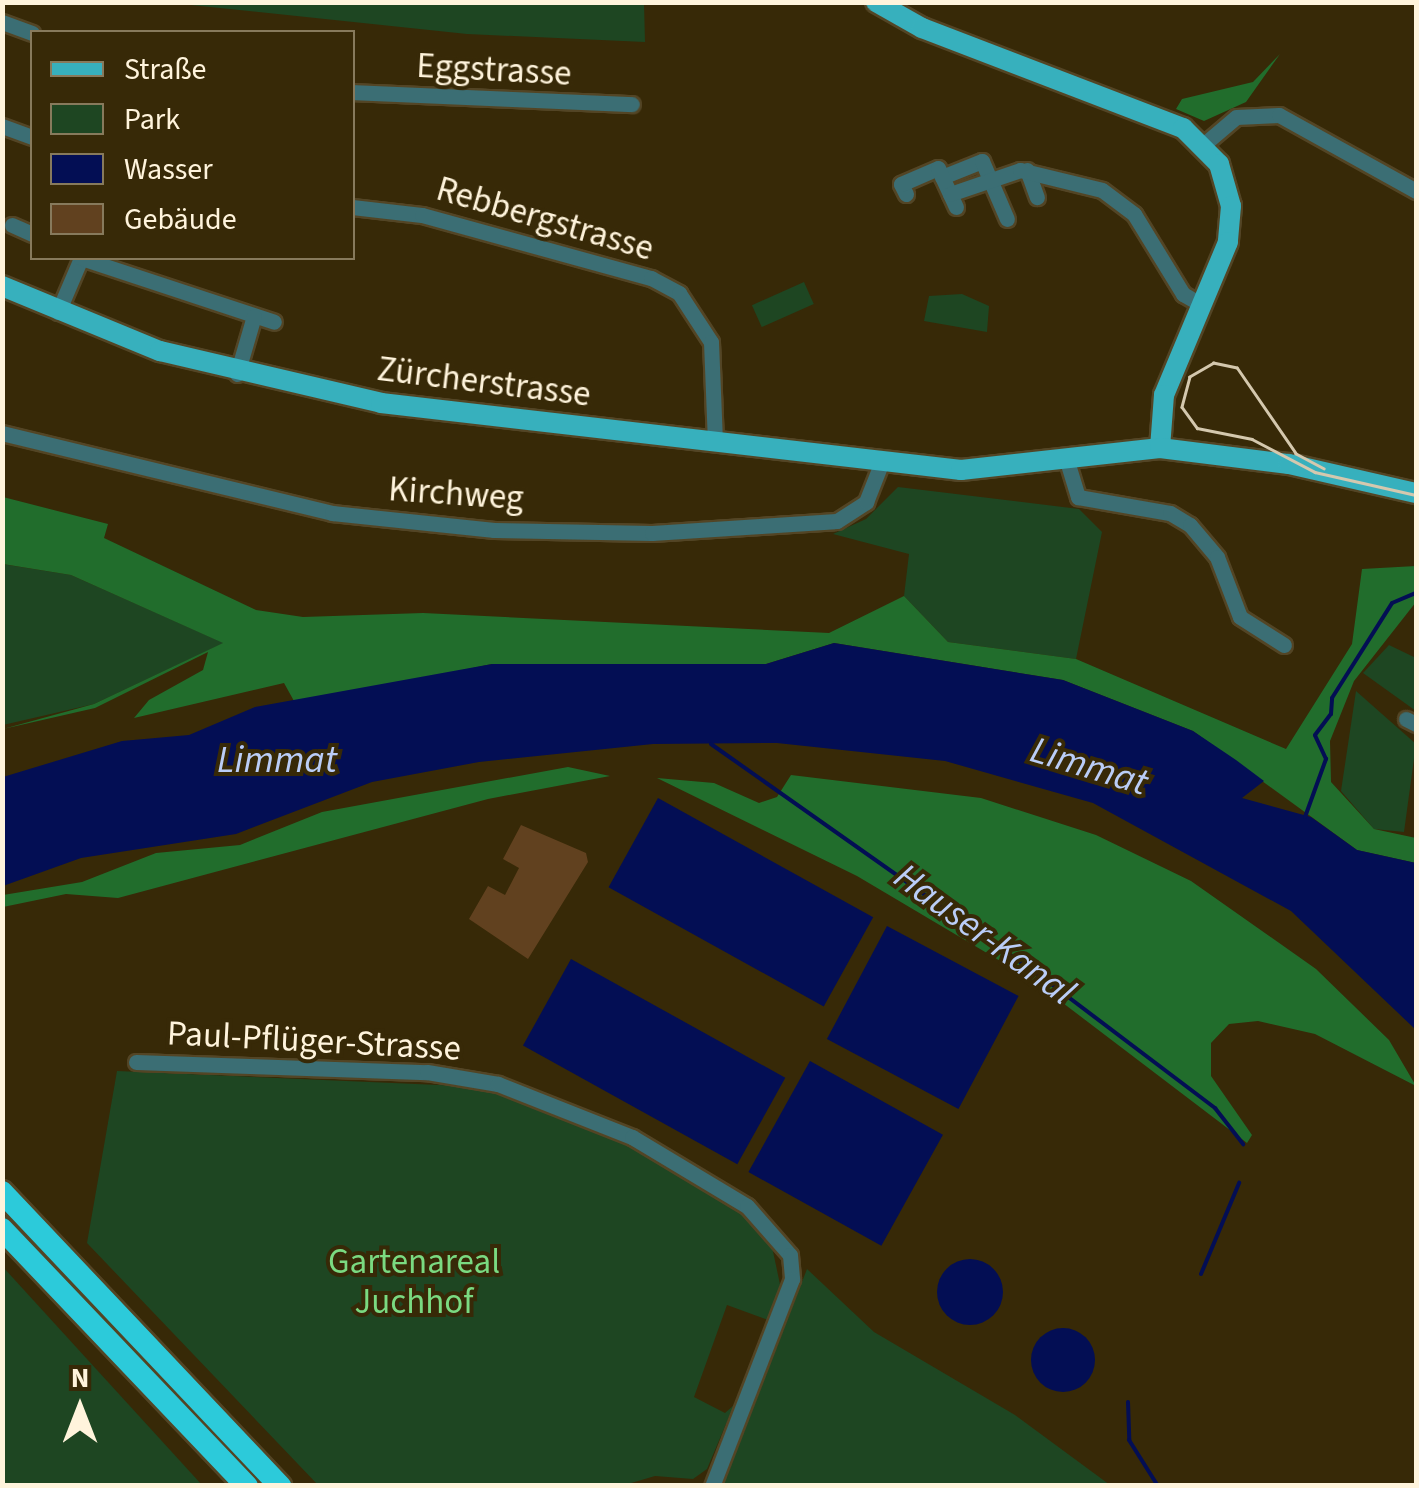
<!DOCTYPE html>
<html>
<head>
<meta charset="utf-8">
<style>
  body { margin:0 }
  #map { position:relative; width:1419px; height:1488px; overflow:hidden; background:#372907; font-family:"Source Sans 3",sans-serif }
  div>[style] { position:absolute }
  .green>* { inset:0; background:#1e4622; transform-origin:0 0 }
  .forest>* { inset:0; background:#216d2c }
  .water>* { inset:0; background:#030e54; transform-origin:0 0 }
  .round { border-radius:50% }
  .stream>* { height:4px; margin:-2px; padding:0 2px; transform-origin:2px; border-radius:2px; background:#030e54 }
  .building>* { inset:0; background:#61411f }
  .roads { filter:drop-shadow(2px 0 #534525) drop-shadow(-2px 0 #534525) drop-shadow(0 2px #534525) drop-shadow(0 -2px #534525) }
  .minor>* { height:15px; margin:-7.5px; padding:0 7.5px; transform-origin:7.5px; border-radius:7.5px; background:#3b6e74 }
  .major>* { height:20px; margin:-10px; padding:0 10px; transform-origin:10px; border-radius:10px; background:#37b0bd }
  .highway>* { height:22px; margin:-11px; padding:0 11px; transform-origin:11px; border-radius:11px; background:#2ccada }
  .tram>* { height:2.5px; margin:-1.25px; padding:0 1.25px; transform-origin:1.25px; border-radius:1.25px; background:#d4c8ae }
  span { translate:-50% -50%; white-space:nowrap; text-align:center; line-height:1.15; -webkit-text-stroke:8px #372907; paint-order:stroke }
  .street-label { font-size:35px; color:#fff4dc }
  .park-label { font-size:35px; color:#7ada81 }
  .water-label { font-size:38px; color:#bacdf7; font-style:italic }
  .frame { position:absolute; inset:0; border:5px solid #fff4dc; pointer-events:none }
  .legend { position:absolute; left:30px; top:30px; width:325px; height:230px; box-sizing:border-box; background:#372907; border:2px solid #877a5c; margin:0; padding:12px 18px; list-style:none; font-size:30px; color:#fff4dc }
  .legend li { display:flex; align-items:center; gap:20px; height:50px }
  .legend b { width:50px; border:2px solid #877a5c }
  .north { position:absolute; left:30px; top:1358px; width:100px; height:100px; -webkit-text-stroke:8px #372907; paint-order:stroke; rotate:0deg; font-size:28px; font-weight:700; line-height:40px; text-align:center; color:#fff4dc }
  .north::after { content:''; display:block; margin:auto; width:35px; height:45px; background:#fff4dc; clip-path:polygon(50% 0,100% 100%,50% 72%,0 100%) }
</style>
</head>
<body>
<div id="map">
  <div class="green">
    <i style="clip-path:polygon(644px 3px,645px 42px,467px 34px,191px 5px)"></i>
    <i style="left:804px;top:282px;width:24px;height:57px;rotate:66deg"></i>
    <i style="clip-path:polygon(962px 294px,989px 306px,987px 332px,924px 321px,929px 296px)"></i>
    <i style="clip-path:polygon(898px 487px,1079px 509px,1102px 532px,1076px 659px,948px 642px,904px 596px,909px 554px,833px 534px,866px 519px)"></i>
    <i style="clip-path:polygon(2px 564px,71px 575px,224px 643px,94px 704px,3px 725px)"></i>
    <i style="clip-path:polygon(1389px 645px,1416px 658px,1416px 711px,1363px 673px)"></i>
    <i style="clip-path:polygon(1356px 691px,1416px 744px,1404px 832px,1374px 829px,1341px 791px)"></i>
    <i style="clip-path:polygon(117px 1071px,485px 1087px,643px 1150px,739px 1209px,771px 1242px,781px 1289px,771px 1321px,727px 1305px,694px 1397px,725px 1413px,734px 1405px,707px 1469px,693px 1479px,655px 1476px,621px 1486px,318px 1485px,87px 1243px)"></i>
    <i style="clip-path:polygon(3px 1267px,202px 1485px,3px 1485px)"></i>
    <i style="clip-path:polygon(807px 1269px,874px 1332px,1015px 1415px,1110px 1485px,723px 1486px)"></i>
  </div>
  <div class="forest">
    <i style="clip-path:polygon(1280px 54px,1246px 102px,1204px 121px,1176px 109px,1182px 99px,1253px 82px)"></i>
    <i style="clip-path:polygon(3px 497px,108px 524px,104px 538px,256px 610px,303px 617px,423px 613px,829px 633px,904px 596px,948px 642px,1076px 659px,1286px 749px,1352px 644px,1362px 569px,1416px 566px,1416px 602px,1354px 681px,1330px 741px,1331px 782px,1374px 829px,1416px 838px,1416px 863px,1357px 850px,1193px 731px,1063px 680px,834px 643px,766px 664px,492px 664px,307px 702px,294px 701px,284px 683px,134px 718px,149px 700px,203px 670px,208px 652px,95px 708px,3px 729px,94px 704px,223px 643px,71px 575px,3px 564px)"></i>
    <i style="clip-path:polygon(568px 767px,610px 776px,488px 799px,118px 898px,66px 894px,3px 907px,3px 895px,82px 882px,156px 853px,240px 845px,322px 812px)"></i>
    <i style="clip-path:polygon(791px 775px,981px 798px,1096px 835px,1191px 881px,1316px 969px,1389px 1040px,1416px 1086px,1315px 1034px,1258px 1021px,1229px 1024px,1211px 1043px,1211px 1076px,1252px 1135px,1247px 1143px,1034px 981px,857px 876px,657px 778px,714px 783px,759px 803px,777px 797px)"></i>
  </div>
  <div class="water">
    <i style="clip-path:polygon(834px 643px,1063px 680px,1193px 731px,1236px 760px,1264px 781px,1242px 798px,1311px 817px,1357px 850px,1416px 863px,1416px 1030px,1291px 911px,1093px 803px,945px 761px,777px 743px,653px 744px,479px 762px,372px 782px,236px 834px,81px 858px,3px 886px,3px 777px,122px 741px,189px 735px,255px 707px,492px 664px,766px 664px)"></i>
    <i style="left:658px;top:798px;width:246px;height:102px;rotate:29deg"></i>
    <i style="left:887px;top:926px;width:149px;height:128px;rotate:28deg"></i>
    <i style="left:571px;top:959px;width:245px;height:99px;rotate:29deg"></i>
    <i style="left:810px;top:1061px;width:152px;height:127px;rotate:29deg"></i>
    <i class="round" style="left:937px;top:1259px;width:66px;height:66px"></i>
    <i class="round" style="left:1031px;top:1328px;width:64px;height:64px"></i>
  </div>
  <div class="stream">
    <i style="left:711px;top:744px;width:421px;rotate:35.2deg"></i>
    <i style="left:1055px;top:987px;width:201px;rotate:37.1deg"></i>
    <i style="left:1215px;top:1108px;width:46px;rotate:52.1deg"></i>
    <i style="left:1305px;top:817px;width:62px;rotate:-70.1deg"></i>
    <i style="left:1326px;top:759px;width:26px;rotate:-115deg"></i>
    <i style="left:1315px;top:735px;width:26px;rotate:-53deg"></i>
    <i style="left:1331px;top:714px;width:16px;rotate:-86deg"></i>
    <i style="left:1332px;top:698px;width:112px;rotate:-57.7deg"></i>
    <i style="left:1392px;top:603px;width:26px;rotate:-23deg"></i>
    <i style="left:1201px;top:1274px;width:99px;rotate:-67.3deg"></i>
    <i style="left:1128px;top:1402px;width:38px;rotate:88deg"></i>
    <i style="left:1129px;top:1440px;width:54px;rotate:57.8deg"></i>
  </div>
  <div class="building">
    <i style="clip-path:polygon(521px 825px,586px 853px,588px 862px,528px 959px,469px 919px,488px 886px,505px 895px,519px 868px,503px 859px)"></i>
  </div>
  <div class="roads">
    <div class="minor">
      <i style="left:2px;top:22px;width:32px;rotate:20deg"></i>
      <i style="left:352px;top:92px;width:280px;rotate:2.5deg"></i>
      <i style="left:2px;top:126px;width:32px;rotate:20deg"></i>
      <i style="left:1203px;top:145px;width:43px;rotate:-40.3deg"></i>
      <i style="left:1236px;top:117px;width:43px;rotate:-2.7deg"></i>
      <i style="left:1279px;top:115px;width:157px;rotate:29deg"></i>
      <i style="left:1027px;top:170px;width:29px;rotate:70deg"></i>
      <i style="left:942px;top:177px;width:43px;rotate:-21.8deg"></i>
      <i style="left:982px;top:161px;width:63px;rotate:66.7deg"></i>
      <i style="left:906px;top:194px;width:11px;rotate:-117deg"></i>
      <i style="left:901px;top:184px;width:40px;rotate:-23.4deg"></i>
      <i style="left:938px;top:168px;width:43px;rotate:65.2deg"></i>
      <i style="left:950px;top:194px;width:74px;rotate:-18.9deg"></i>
      <i style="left:1020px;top:170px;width:84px;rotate:13.7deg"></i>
      <i style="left:1102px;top:190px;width:40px;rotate:37deg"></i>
      <i style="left:1134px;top:214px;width:94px;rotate:58.5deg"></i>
      <i style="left:1183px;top:294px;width:20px;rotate:30deg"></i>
      <i style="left:352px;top:207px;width:70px;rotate:6.5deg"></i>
      <i style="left:422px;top:215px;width:238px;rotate:15.4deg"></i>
      <i style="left:651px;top:278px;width:32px;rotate:28deg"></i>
      <i style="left:679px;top:293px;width:59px;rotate:56.9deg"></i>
      <i style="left:711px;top:342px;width:100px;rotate:87.7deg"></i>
      <i style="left:12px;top:225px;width:22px;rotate:24deg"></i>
      <i style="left:58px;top:312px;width:59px;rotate:-66.9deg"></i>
      <i style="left:81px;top:258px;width:203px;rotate:18.3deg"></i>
      <i style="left:237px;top:374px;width:60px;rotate:-73.7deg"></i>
      <i style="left:2px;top:433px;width:340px;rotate:13.6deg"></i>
      <i style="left:332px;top:513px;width:163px;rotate:6deg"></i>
      <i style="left:494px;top:530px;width:158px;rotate:1.1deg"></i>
      <i style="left:652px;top:533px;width:185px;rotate:-3.7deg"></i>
      <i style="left:837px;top:521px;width:35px;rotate:-33deg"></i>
      <i style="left:866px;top:502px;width:41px;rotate:-68.5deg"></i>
      <i style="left:1067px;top:461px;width:38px;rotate:73deg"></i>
      <i style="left:1078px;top:497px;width:93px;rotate:9.9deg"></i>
      <i style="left:1170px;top:513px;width:23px;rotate:31deg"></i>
      <i style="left:1190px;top:525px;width:42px;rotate:49.8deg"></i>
      <i style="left:1217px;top:557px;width:64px;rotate:69deg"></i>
      <i style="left:1240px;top:617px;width:52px;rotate:32.5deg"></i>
      <i style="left:1406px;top:719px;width:11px;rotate:27deg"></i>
      <i style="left:136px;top:1062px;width:291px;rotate:2deg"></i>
      <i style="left:427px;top:1072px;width:72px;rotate:9.6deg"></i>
      <i style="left:498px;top:1084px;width:144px;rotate:21.6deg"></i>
      <i style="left:632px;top:1137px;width:134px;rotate:31deg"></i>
      <i style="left:747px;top:1206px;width:65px;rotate:48.7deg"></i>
      <i style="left:790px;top:1255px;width:24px;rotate:85deg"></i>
      <i style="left:792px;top:1279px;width:222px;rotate:111.1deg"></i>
    </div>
    <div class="major">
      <i style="left:876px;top:2px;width:53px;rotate:29.5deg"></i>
      <i style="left:922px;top:28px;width:280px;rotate:21deg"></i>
      <i style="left:1183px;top:128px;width:51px;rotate:45deg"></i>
      <i style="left:1219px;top:164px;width:44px;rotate:74.1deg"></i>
      <i style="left:1231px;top:206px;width:36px;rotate:95deg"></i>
      <i style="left:1228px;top:242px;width:166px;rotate:112.7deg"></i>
      <i style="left:1164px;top:395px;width:53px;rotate:94.3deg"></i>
      <i style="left:2px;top:286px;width:171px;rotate:22.4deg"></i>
      <i style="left:160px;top:351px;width:227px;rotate:13.2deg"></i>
      <i style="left:381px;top:403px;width:584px;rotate:6.59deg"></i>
      <i style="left:961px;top:470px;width:200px;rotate:-6.3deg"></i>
      <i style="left:1160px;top:448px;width:130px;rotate:7.1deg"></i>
      <i style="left:1289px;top:464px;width:130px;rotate:12.9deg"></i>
    </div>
    <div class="highway">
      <i style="left:2px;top:1192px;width:405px;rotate:46.6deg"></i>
      <i style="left:2px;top:1229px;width:355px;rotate:46.4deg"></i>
    </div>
  </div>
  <div class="tram">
    <i style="left:1324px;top:469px;width:32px;rotate:-152deg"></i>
    <i style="left:1296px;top:454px;width:104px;rotate:-124.5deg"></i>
    <i style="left:1237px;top:368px;width:24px;rotate:-168deg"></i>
    <i style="left:1214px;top:363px;width:28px;rotate:150deg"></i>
    <i style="left:1190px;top:377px;width:31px;rotate:105deg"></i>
    <i style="left:1182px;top:407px;width:26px;rotate:54deg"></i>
    <i style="left:1197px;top:428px;width:56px;rotate:11.3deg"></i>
    <i style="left:1252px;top:439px;width:71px;rotate:27.6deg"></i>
    <i style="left:1315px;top:472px;width:104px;rotate:12.8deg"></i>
  </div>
  <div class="street-label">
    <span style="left:494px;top:70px;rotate:3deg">Eggstrasse</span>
    <span style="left:545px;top:219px;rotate:16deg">Rebbergstrasse</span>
    <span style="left:484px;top:382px;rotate:7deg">Zürcherstrasse</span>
    <span style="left:456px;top:494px;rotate:4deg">Kirchweg</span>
    <span style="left:314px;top:1041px;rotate:3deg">Paul-Pflüger-Strasse</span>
  </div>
  <div class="park-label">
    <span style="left:414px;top:1282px">Gartenareal<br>Juchhof</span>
  </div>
  <div class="water-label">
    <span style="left:277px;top:761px">Limmat</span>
    <span style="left:1089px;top:767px;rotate:17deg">Limmat</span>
    <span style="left:984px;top:935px;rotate:36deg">Hauser-Kanal</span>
  </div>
  <div class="frame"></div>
  <ul class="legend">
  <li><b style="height:12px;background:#37b0bd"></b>Straße</li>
  <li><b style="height:28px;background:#1e4622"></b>Park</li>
  <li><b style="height:28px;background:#030e54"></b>Wasser</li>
  <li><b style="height:28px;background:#61411f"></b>Gebäude</li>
  </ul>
  <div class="north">N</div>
</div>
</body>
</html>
